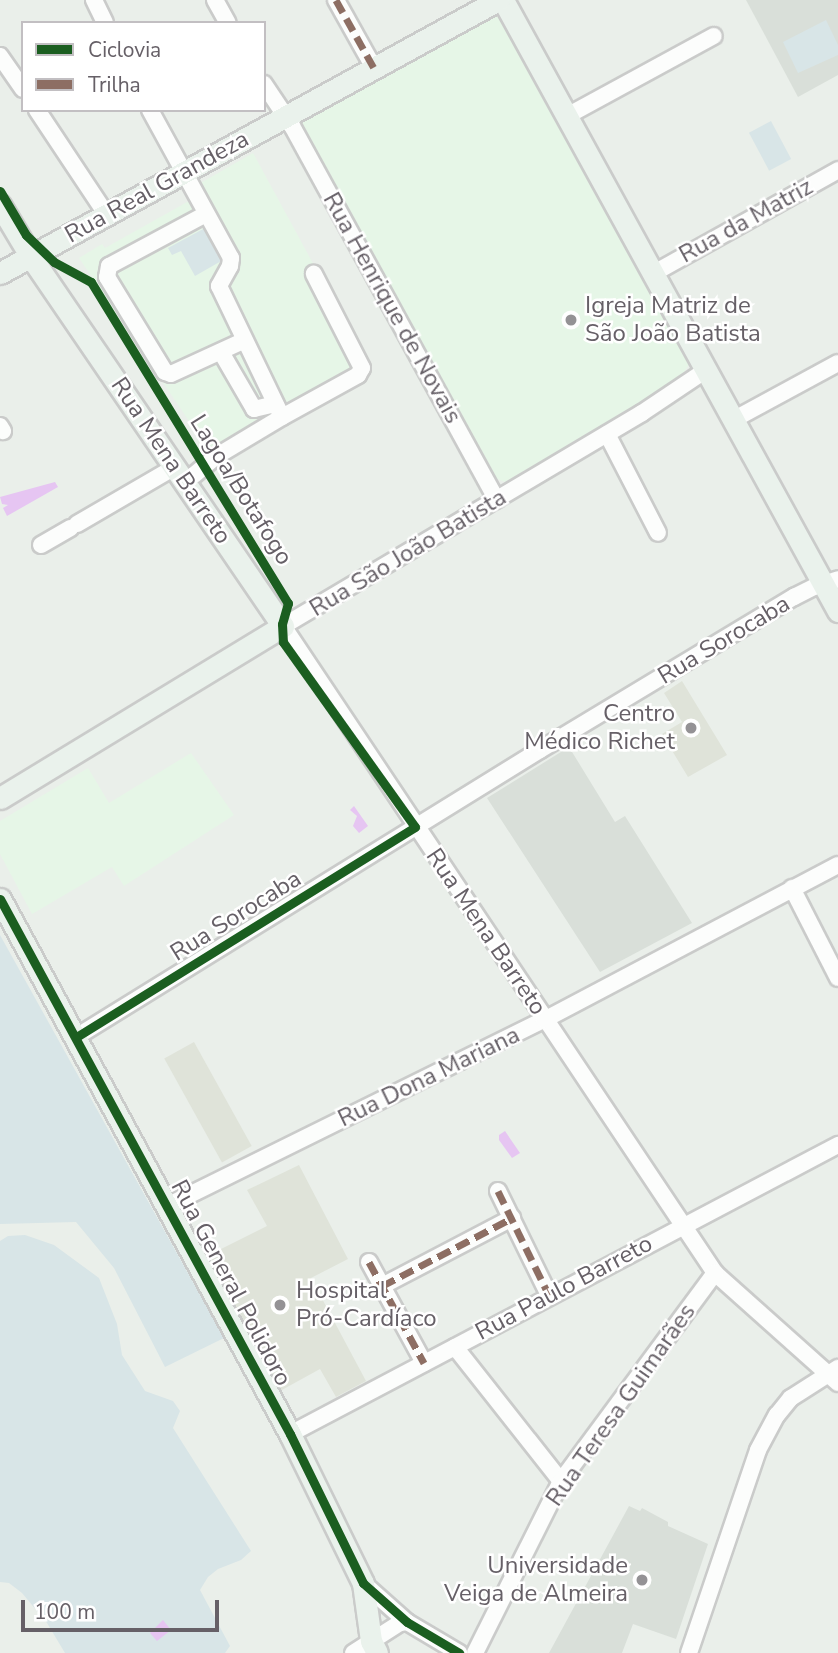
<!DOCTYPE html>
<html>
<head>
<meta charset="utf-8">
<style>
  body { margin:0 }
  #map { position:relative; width:838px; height:1653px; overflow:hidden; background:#eaefea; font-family:"Nunito Sans",sans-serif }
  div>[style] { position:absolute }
  .commercial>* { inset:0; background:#e6f6e7 }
  .education>* { inset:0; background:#d9dfd9 }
  .medical>* { inset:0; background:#dfe3d9; transform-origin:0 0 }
  .green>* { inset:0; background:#d8e5e7; transform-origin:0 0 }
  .water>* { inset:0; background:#e6c5f2 }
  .roads { filter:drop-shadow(2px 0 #cacbca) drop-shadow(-2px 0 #cacbca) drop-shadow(0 2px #cacbca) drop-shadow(0 -2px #cacbca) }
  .minor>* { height:16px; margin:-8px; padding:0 8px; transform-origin:8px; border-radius:8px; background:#fcfdfc }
  .major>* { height:21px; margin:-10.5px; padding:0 10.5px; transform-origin:10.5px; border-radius:10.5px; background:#eaf2ec }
  .quiet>* { height:7px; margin-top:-3.5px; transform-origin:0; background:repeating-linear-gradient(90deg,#8d6e63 0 14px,transparent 0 21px) }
  .cycleway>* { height:9px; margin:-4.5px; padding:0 4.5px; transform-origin:4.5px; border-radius:4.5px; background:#1b5e20 }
  .dots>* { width:19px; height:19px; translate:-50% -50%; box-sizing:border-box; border:4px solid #fff; border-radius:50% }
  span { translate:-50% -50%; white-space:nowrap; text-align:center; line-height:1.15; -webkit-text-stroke:5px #fff; paint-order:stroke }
  .street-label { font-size:24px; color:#666067 }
  .poi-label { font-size:24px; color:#666067 }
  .left { translate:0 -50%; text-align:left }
  .right { translate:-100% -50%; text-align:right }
  .legend { position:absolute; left:21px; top:21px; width:245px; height:91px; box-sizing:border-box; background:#fff; border:2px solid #c2bfc2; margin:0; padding:9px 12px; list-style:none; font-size:21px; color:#666067 }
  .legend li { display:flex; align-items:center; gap:14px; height:35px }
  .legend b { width:35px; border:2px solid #c2bfc2 }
  .scale { position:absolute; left:21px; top:1600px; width:198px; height:32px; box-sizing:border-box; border:4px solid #666067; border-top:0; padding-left:9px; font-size:21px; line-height:24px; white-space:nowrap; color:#666067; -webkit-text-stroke:5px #fff; paint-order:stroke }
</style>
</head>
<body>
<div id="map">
  <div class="commercial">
    <i style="clip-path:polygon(493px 14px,499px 14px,689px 356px,689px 364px,682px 376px,658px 392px,505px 482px,493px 477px,298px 124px,299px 121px)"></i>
    <i style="clip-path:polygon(253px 153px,372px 372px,214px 458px,79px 258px,102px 244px,105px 248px,189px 201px,185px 192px)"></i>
    <i style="clip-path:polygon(191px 753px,234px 815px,124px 886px,112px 867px,32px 914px,0 854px,0 821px,88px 768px,109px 803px)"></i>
  </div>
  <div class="education">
    <i style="clip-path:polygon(746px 0,838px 0,838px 75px,798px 97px)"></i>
    <i style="clip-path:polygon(569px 747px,615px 822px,625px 816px,692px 923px,600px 972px,487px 798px)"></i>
    <i style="clip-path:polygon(629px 1506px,640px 1511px,642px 1508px,668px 1522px,668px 1526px,708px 1544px,676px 1639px,633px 1624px,622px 1653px,549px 1653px)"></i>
  </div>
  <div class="medical">
    <i style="clip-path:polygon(682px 681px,727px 755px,688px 777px,662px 734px,682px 722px,664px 693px)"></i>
    <i style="left:194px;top:1042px;width:119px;height:34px;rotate:61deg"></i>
    <i style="clip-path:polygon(299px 1165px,348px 1259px,311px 1278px,366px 1381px,336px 1397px,320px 1369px,280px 1391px,209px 1255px,267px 1226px,247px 1190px)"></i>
  </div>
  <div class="green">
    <i style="clip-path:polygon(826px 20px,838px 45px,838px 55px,798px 73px,783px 42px)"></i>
    <i style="left:771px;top:121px;width:43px;height:25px;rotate:62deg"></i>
    <i style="clip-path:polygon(205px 228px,223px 260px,195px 276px,181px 251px,172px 255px,168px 248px)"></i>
    <i style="clip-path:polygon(0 935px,224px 1338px,165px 1367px,114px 1268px,76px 1222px,0 1224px)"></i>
    <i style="clip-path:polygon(25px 1235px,54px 1245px,99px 1278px,117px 1324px,122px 1355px,145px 1391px,173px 1401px,180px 1411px,173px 1428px,251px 1551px,241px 1560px,218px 1569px,208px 1577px,200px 1590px,230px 1646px,225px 1653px,65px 1653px,47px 1623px,22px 1593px,9px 1583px,0 1582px,0 1241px,8px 1236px)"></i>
  </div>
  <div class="water">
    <i style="clip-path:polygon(55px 482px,58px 487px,7px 516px,3px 508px,8px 505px,2px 504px,0 497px)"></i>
    <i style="clip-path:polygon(354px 806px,368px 826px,359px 833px,353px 826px,357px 816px,350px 810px)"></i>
    <i style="clip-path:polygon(505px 1131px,520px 1153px,512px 1158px,499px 1140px,499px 1135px)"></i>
    <i style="clip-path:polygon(163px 1620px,171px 1630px,157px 1641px,150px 1633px)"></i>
  </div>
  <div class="roads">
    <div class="minor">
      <i style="left:94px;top:0;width:25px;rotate:64deg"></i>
      <i style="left:215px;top:0;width:26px;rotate:61deg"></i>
      <i style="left:336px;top:0;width:78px;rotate:60.8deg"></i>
      <i style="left:0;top:56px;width:40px;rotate:55.1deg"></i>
      <i style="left:264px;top:84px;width:50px;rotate:56.3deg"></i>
      <i style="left:292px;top:126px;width:426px;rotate:61.3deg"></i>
      <i style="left:37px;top:110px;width:125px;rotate:56.4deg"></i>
      <i style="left:150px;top:110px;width:169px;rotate:61.3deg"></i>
      <i style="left:231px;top:258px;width:8px;rotate:97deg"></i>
      <i style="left:230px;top:266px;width:23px;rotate:119deg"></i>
      <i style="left:219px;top:286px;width:145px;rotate:64.3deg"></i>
      <i style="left:282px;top:417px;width:87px;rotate:-28.9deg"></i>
      <i style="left:358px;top:375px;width:8px;rotate:-60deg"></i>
      <i style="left:362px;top:368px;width:106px;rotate:-117.1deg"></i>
      <i style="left:567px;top:116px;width:167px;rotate:-28.6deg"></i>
      <i style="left:206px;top:214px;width:110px;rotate:151.8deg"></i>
      <i style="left:109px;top:266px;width:11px;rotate:100deg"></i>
      <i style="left:107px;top:277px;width:111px;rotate:58.6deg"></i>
      <i style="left:165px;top:372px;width:6px;rotate:18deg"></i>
      <i style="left:171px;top:374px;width:81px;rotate:-24.7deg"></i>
      <i style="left:654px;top:273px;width:211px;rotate:-29.2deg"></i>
      <i style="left:221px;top:352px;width:66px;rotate:59.9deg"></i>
      <i style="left:254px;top:409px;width:22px;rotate:-13deg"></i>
      <i style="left:706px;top:370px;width:77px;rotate:146.1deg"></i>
      <i style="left:642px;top:413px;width:417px;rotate:149.3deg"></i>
      <i style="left:283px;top:626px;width:778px;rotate:56.27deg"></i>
      <i style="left:715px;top:1273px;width:165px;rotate:41.8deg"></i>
      <i style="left:733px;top:420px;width:119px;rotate:-28.5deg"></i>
      <i style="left:0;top:426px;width:6px;rotate:59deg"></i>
      <i style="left:607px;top:434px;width:111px;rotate:62.7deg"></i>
      <i style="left:194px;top:475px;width:30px;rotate:-40deg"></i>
      <i style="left:217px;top:456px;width:76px;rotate:-31deg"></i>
      <i style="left:77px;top:524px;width:113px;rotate:-30.2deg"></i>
      <i style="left:41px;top:545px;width:34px;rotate:-30deg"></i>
      <i style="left:792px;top:888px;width:101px;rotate:62.9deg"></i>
      <i style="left:76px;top:1037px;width:546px;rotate:-31.74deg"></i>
      <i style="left:540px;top:750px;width:297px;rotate:-31.1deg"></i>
      <i style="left:794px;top:597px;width:22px;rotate:-27deg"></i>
      <i style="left:814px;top:587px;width:25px;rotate:-18deg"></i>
      <i style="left:498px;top:1191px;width:116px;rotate:63.9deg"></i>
      <i style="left:167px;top:1206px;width:420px;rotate:-26.3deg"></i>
      <i style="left:544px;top:1020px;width:332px;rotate:-27.8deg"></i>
      <i style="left:369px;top:1262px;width:115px;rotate:61.4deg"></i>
      <i style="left:382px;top:1286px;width:147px;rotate:-27.6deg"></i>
      <i style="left:455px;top:1347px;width:171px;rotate:51.7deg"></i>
      <i style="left:290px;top:1434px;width:620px;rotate:-27.81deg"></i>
      <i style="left:363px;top:1583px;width:59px;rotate:41.6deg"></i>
      <i style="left:407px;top:1622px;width:61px;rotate:30.8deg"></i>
      <i style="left:353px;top:1653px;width:56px;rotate:-32.6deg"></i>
      <i style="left:400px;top:1623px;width:7px;rotate:-8deg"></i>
      <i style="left:475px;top:1653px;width:192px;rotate:-63.4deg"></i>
      <i style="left:561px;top:1481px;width:259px;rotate:-53.5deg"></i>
      <i style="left:689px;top:1653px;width:214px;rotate:-71.2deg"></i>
      <i style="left:758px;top:1450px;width:40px;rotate:-62deg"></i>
      <i style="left:777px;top:1415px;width:22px;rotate:-51deg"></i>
      <i style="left:791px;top:1398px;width:56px;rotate:-32.6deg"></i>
    </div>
    <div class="major">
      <i style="left:503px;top:0;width:697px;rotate:61.26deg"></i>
      <i style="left:0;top:205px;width:61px;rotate:59.2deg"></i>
      <i style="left:31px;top:257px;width:447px;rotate:55.7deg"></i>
      <i style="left:283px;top:626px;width:331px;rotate:148.7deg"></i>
      <i style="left:0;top:273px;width:568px;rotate:-28.73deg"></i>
      <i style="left:0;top:899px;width:609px;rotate:61.54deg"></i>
      <i style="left:290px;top:1434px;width:166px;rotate:63.9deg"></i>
      <i style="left:363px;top:1583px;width:59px;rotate:82.1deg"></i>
      <i style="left:371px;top:1641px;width:13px;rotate:63deg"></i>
    </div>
  </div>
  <div class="quiet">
    <i style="left:336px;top:0;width:78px;rotate:60.8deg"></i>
    <i style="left:498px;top:1191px;width:116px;rotate:63.9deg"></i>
    <i style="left:369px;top:1262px;width:115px;rotate:61.4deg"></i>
    <i style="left:382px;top:1286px;width:147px;rotate:-27.6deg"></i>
  </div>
  <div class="cycleway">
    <i style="left:0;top:191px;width:51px;rotate:59.4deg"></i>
    <i style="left:26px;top:235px;width:39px;rotate:44deg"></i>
    <i style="left:54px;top:262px;width:42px;rotate:28.4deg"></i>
    <i style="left:91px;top:282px;width:377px;rotate:58.5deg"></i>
    <i style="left:288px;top:603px;width:22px;rotate:106deg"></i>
    <i style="left:282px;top:624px;width:18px;rotate:87deg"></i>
    <i style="left:283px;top:642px;width:227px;rotate:54.5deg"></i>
    <i style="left:415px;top:827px;width:399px;rotate:148.2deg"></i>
    <i style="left:0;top:899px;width:609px;rotate:61.54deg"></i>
    <i style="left:290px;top:1434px;width:166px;rotate:63.9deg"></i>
    <i style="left:363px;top:1583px;width:59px;rotate:41.6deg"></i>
    <i style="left:407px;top:1622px;width:61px;rotate:30.8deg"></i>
  </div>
  <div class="dots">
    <i style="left:571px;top:320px;background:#949295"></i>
    <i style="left:691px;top:728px;background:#949295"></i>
    <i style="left:280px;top:1305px;background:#949295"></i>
    <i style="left:642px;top:1580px;background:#949295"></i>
  </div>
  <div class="street-label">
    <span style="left:157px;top:187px;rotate:-29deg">Rua Real Grandeza</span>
    <span style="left:746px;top:221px;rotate:-29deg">Rua da Matriz</span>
    <span style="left:392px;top:308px;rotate:61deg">Rua Henrique de Novais</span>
    <span style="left:171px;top:461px;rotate:56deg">Rua Mena Barreto</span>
    <span style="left:241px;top:490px;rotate:58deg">Lagoa/Botafogo</span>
    <span style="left:408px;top:553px;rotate:-31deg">Rua São João Batista</span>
    <span style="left:724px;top:640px;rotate:-31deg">Rua Sorocaba</span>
    <span style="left:236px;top:916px;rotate:-32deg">Rua Sorocaba</span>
    <span style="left:486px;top:932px;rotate:56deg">Rua Mena Barreto</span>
    <span style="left:429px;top:1077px;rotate:-26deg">Rua Dona Mariana</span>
    <span style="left:231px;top:1283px;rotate:62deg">Rua General Polidoro</span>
    <span style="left:564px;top:1288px;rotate:-28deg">Rua Paulo Barreto</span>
    <span style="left:621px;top:1405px;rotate:-55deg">Rua Teresa Guimarães</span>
  </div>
  <div class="poi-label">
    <span class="left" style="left:585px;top:320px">Igreja Matriz de<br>São João Batista</span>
    <span class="right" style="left:675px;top:728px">Centro<br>Médico Richet</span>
    <span class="left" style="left:296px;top:1305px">Hospital<br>Pró-Cardíaco</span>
    <span class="right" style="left:628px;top:1580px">Universidade<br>Veiga de Almeira</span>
  </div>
  <ul class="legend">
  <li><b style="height:9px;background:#1b5e20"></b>Ciclovia</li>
  <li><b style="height:9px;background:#8d6e63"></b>Trilha</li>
  </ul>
  <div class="scale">100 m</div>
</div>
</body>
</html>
